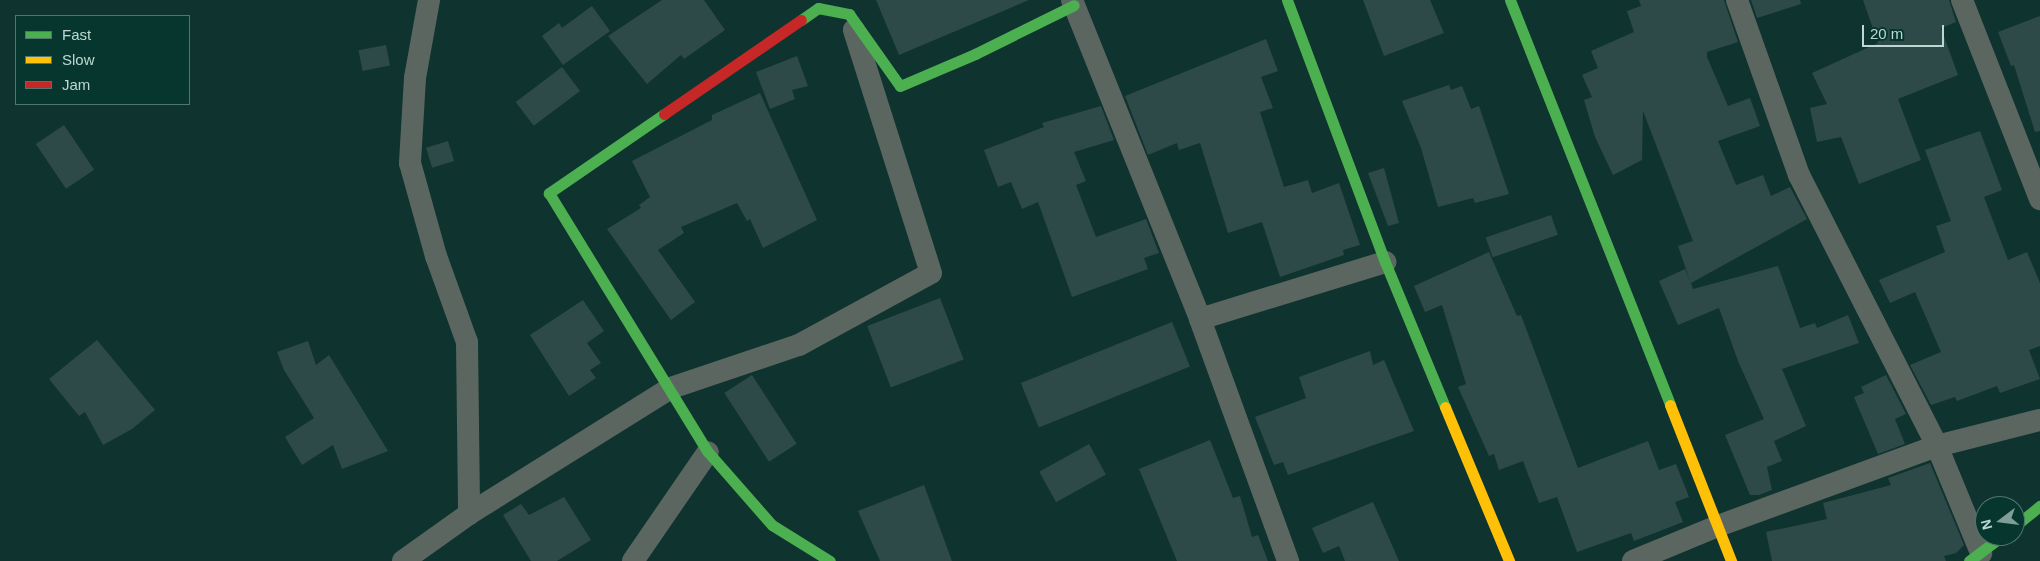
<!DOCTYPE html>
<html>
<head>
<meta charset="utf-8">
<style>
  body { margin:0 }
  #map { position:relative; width:2040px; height:561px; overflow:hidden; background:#0f332e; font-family:Helvetica,sans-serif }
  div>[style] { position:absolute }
  .building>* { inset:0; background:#2d4a48; transform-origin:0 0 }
  .street>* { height:22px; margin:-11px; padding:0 11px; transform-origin:11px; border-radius:11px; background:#5c6661 }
  .fast>* { height:11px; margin:-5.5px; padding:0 5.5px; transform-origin:5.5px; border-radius:5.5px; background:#4caf50 }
  .slow>* { height:11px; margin:-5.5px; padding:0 5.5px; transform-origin:5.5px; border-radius:5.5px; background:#ffc107 }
  .jam>* { height:11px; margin:-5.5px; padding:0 5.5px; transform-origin:5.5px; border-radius:5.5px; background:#c62828 }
  span { translate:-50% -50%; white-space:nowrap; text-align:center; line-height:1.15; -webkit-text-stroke:4.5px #07362e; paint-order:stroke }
  .legend { position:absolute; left:15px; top:15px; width:175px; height:90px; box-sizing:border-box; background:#07362e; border:1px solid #4f776f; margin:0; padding:6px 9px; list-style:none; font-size:15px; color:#bcd8d1 }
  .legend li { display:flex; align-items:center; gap:10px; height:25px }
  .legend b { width:25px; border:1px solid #4f776f }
  .north { position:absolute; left:1975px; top:496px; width:50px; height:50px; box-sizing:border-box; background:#07362e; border:1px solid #4f776f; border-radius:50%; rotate:255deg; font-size:14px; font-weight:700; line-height:20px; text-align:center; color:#bcd8d1 }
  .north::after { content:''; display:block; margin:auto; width:18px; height:22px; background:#7f9e98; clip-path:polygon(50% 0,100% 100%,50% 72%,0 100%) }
  .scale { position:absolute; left:1862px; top:25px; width:82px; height:22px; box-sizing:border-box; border:2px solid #bcd8d1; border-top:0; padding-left:6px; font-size:15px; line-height:18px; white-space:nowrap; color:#bcd8d1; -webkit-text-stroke:4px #07362e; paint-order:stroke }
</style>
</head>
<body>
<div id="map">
  <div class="building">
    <i style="clip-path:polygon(662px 0,704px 0,725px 30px,684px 59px,681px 55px,647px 84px,608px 36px)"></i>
    <i style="clip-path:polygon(876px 0,1029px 0,899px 55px)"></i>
    <i style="clip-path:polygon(1363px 0,1430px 0,1444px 33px,1384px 56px)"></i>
    <i style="clip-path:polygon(1639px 0,1724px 0,1738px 42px,1707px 52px,1707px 57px,1728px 106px,1750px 98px,1760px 126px,1718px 141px,1736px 185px,1763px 175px,1771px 196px,1790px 187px,1807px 219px,1691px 283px,1693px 289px,1778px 266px,1800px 328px,1815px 323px,1817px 328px,1848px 315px,1859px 343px,1782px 369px,1806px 426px,1774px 441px,1782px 461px,1767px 467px,1772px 490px,1759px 495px,1750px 495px,1725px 435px,1764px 419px,1738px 361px,1719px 308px,1678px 325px,1659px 281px,1685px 269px,1690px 281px,1678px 246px,1693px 241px,1643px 111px,1642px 160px,1613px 175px,1595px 137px,1584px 100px,1592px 97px,1582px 75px,1598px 68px,1591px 51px,1634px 32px,1627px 11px,1641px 6px)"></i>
    <i style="clip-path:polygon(1751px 0,1800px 0,1801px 4px,1757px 18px)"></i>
    <i style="clip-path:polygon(1863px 0,1949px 0,1956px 22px,1941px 28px,1958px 75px,1898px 99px,1921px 160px,1859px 184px,1841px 137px,1817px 142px,1810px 108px,1827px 104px,1812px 73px,1878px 43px)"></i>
    <i style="clip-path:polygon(592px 6px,610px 31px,563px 65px,542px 36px,559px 23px,562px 28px)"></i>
    <i style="clip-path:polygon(2040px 16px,2040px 131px,2035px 132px,2014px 65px,2011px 66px,1998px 32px)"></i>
    <i style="clip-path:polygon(1266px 39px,1278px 71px,1261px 77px,1273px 108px,1260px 112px,1284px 187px,1308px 180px,1312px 193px,1339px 183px,1360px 245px,1343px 250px,1344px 255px,1280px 277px,1262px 222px,1228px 233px,1200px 143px,1179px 150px,1177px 143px,1148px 155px,1125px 96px)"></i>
    <i style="left:386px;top:45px;width:21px;height:28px;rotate:79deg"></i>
    <i style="clip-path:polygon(797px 56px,808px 86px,792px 90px,795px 99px,770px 109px,756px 72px)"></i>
    <i style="left:562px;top:67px;width:30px;height:58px;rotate:53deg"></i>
    <i style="clip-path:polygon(1449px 85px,1451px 90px,1462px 86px,1471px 109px,1479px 106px,1509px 194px,1475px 203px,1473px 198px,1438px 207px,1421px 148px,1402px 101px)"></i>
    <i style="clip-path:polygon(760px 93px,817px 220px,763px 248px,750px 219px,747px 221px,737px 203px,681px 227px,684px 233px,658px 250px,695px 302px,671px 320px,607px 229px,641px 208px,639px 205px,650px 197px,632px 161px,712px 120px,712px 115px)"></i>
    <i style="clip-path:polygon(1101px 106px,1114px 140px,1074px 152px,1086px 181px,1076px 185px,1096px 237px,1146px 219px,1159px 253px,1144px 258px,1148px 269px,1072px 297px,1038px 202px,1022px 209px,1011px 182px,998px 187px,984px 150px,1044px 127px,1042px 123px)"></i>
    <i style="left:64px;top:125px;width:54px;height:34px;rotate:56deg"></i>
    <i style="clip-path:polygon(1980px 131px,2002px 190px,1984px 197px,2008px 260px,2027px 252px,2040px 283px,2040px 346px,2029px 350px,2040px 379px,2000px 393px,1997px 386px,1957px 401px,1955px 397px,1931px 405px,1910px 365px,1941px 352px,1915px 292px,1890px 303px,1879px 280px,1945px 252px,1936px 226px,1951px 221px,1925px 150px)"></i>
    <i style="left:448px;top:141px;width:21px;height:23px;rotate:73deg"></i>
    <i style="clip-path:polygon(1384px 168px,1399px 223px,1388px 226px,1368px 173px)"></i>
    <i style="left:1551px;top:215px;width:21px;height:69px;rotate:71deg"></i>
    <i style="clip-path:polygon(1489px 252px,1517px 316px,1521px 315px,1578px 468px,1648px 441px,1659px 470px,1676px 464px,1689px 497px,1675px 502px,1683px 522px,1634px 541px,1631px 533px,1577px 552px,1557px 497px,1539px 503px,1523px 461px,1499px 470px,1494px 454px,1489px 456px,1458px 387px,1466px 384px,1442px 305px,1425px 312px,1414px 286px)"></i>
    <i style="left:940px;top:298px;width:66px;height:78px;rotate:69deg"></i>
    <i style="clip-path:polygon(583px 300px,604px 331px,587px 343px,601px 363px,590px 370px,596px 378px,569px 396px,530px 335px)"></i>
    <i style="left:1172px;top:322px;width:48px;height:163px;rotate:68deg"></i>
    <i style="clip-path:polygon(97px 340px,155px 410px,132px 429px,103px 445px,85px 412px,79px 416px,49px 379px)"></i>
    <i style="clip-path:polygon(308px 341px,316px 365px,329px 355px,388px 451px,342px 469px,333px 445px,302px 465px,285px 437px,314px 418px,284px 370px,277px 352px)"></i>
    <i style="clip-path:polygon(1370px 351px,1373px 365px,1384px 360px,1414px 431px,1288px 475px,1283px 462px,1274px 465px,1255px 417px,1306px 398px,1299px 377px)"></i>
    <i style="left:752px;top:375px;width:82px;height:33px;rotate:57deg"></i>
    <i style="clip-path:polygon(1886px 375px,1906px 414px,1895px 419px,1905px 444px,1878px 454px,1854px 397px,1864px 393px,1861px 387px)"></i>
    <i style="clip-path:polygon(1210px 440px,1233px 498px,1240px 496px,1252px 537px,1258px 535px,1268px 561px,1177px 561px,1139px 469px)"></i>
    <i style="left:1089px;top:444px;width:35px;height:57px;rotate:61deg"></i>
    <i style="clip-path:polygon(1930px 463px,1964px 545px,1956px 553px,1944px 556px,1946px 561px,1772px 561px,1766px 532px,1827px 519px,1823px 503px,1891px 485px,1888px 478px)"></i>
    <i style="clip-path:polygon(924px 485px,952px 561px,880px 561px,858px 511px)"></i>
    <i style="clip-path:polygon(564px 497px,591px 540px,557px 561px,531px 561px,503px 515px,521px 504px,529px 515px)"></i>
    <i style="clip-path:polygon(1373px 502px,1399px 561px,1345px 561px,1339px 546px,1323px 553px,1312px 528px)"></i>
  </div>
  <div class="street">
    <i style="left:429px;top:0;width:79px;rotate:100.2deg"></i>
    <i style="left:415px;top:78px;width:85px;rotate:93.4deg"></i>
    <i style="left:410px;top:163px;width:97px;rotate:74.4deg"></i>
    <i style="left:436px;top:256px;width:91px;rotate:70.2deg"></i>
    <i style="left:467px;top:342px;width:172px;rotate:89.3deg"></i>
    <i style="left:1072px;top:0;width:344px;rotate:68.1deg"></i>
    <i style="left:1200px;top:319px;width:258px;rotate:70deg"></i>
    <i style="left:1737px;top:0;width:186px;rotate:70.5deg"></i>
    <i style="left:1799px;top:175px;width:304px;rotate:63deg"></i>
    <i style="left:1937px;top:446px;width:106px;rotate:-14.2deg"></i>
    <i style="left:1962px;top:0;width:214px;rotate:68.6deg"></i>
    <i style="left:1200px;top:319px;width:194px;rotate:-17.1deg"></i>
    <i style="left:403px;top:561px;width:81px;rotate:-35.5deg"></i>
    <i style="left:469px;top:514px;width:238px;rotate:-32deg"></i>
    <i style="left:671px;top:388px;width:135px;rotate:-18.6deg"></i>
    <i style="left:799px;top:345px;width:150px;rotate:-28.6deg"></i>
    <i style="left:931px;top:273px;width:255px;rotate:-107.6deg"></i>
    <i style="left:633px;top:561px;width:132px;rotate:-55.5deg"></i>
    <i style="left:1633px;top:561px;width:92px;rotate:-22.4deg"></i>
    <i style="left:1718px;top:526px;width:233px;rotate:-20.1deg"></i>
    <i style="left:1937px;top:446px;width:116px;rotate:67.6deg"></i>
  </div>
  <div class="fast">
    <i style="left:1287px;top:0;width:280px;rotate:69.5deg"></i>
    <i style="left:1385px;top:262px;width:157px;rotate:67.5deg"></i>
    <i style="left:1510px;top:0;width:435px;rotate:68.4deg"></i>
    <i style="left:801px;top:20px;width:21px;rotate:-35deg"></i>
    <i style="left:818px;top:8px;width:32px;rotate:11deg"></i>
    <i style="left:849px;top:14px;width:88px;rotate:54.7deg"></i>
    <i style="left:900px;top:86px;width:82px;rotate:-23.1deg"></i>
    <i style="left:975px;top:54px;width:110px;rotate:-26.3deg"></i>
    <i style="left:664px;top:114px;width:140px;rotate:145.5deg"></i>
    <i style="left:549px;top:193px;width:304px;rotate:58.5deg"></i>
    <i style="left:708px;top:452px;width:97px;rotate:48.8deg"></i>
    <i style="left:772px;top:525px;width:68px;rotate:31.8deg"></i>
    <i style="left:2015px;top:526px;width:32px;rotate:-39deg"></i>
    <i style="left:1969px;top:561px;width:41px;rotate:-37.1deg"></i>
  </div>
  <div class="slow">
    <i style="left:1670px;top:405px;width:168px;rotate:68.6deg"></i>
    <i style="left:1445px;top:407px;width:167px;rotate:67.4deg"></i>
  </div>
  <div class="jam">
    <i style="left:664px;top:114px;width:166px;rotate:-34.5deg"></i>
  </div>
  <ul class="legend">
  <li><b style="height:6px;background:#4caf50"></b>Fast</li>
  <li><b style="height:6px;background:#ffc107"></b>Slow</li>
  <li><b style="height:6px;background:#c62828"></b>Jam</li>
  </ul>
  <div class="north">N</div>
  <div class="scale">20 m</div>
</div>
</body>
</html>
